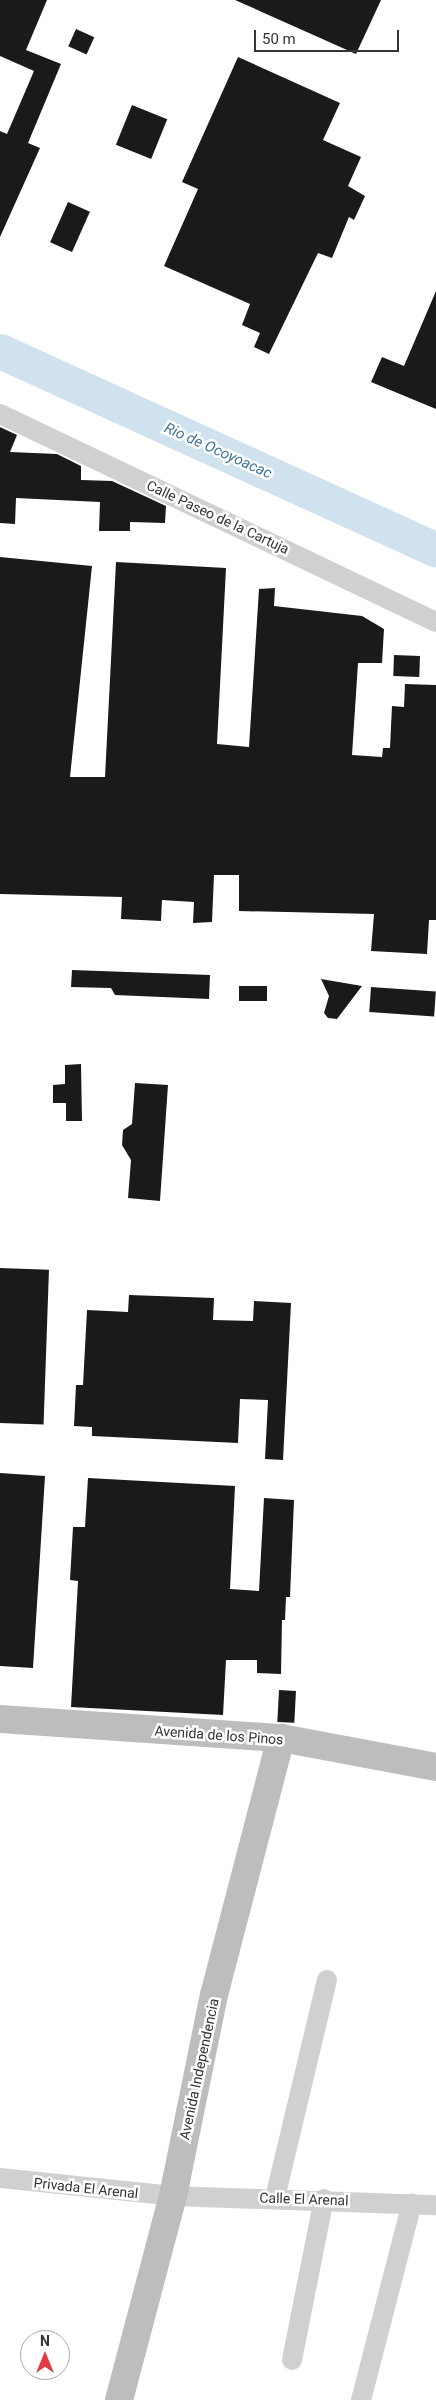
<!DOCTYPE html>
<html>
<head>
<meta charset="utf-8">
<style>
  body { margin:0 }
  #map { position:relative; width:436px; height:2400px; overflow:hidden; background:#fff; font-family:Roboto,sans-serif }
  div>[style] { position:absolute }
  .river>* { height:35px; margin:-17.5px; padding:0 17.5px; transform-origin:17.5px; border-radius:17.5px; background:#cfe2ee }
  .building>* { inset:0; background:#1a1a1a; transform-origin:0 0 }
  .street>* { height:20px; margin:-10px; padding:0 10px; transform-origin:10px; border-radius:10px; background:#d0d0d0 }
  .secondary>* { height:28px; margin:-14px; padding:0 14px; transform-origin:14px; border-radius:14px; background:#bdbdbd }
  span { translate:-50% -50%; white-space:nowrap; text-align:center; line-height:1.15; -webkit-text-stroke:5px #fff; paint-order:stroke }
  .street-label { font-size:14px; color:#333 }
  .water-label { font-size:15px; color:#3f7597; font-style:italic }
  .north { position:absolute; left:20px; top:2330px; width:50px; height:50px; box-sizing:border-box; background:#fff; border:1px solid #adadad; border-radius:50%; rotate:0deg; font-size:14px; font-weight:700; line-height:20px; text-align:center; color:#333 }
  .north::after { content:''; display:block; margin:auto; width:18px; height:22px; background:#e63946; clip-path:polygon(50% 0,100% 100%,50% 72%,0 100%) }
  .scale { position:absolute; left:254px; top:30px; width:145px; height:22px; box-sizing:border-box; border:2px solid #333; border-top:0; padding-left:6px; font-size:15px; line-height:18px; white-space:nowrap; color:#333; -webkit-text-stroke:4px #fff; paint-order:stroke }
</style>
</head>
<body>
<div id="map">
  <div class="river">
    <i style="left:0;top:351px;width:479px;rotate:24.5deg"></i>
  </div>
  <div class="building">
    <i style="clip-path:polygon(0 0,47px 0,26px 50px,61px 64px,28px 143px,40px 148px,0 237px,0 131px,7px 134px,34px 71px,0 56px)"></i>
    <i style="clip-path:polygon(235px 0,381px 0,356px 54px)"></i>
    <i style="left:76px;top:29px;width:20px;height:19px;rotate:24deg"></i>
    <i style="clip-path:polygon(238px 57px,340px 103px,323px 140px,361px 157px,348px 186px,365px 196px,354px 220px,349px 217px,332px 258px,318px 253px,269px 354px,254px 347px,260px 333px,242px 325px,250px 304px,164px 266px,198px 189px,182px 182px)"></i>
    <i style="left:132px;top:105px;width:38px;height:43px;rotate:22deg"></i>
    <i style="left:68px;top:202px;width:24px;height:44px;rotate:24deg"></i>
    <i style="clip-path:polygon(436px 291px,436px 409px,371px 382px,382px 357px,404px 366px)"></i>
    <i style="clip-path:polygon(0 427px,17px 435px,10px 452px,57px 454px,81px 466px,81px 480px,112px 481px,166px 506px,165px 523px,130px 522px,130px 531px,99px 531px,100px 502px,16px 498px,15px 524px,0 523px)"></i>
    <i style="clip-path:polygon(0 557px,92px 566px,70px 777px,105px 777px,116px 562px,226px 568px,217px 744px,249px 747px,259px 589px,275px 588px,274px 606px,362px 616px,384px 629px,382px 663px,358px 663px,352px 755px,382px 757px,383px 748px,390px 748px,392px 706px,404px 707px,405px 684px,436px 685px,436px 920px,429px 920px,427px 954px,371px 951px,374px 914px,239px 911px,239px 875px,214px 875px,212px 922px,193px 923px,194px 902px,162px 900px,161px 921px,121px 919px,122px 897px,0 894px)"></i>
    <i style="left:394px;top:655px;width:26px;height:21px;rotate:2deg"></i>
    <i style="clip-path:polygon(72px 970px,210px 975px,209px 999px,115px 995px,111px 988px,71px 987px)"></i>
    <i style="clip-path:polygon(321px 979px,362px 986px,337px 1019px,328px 1018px,324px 1013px,329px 996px)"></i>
    <i style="left:239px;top:986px;width:28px;height:15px"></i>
    <i style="left:371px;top:987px;width:65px;height:25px;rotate:4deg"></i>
    <i style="clip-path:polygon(81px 1064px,82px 1121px,66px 1121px,66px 1103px,53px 1103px,53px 1085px,65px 1084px,65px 1065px)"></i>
    <i style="clip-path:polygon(135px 1083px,168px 1085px,160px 1201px,128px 1198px,131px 1160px,122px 1145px,123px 1130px,132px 1124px)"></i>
    <i style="left:0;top:1268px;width:49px;height:155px;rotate:2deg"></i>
    <i style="clip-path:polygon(129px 1295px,214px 1298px,213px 1320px,253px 1321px,254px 1301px,291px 1303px,283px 1460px,265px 1459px,268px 1400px,240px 1399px,238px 1443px,92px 1436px,92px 1427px,74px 1426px,76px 1385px,83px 1385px,87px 1310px,128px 1312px)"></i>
    <i style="clip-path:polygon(0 1473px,45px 1476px,33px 1668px,0 1666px)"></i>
    <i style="clip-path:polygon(88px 1478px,235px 1486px,230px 1589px,259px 1591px,264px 1498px,294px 1500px,290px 1597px,286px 1597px,285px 1620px,282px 1620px,281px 1674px,257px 1673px,257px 1660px,226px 1660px,223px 1715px,71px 1707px,78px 1581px,70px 1580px,73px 1527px,85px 1527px)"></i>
    <i style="left:279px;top:1690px;width:17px;height:32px;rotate:3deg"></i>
  </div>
  <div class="street">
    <i style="left:0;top:414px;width:483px;rotate:25.5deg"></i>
    <i style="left:0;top:2178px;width:174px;rotate:5.9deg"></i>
    <i style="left:173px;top:2196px;width:263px;rotate:2deg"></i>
    <i style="left:275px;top:2198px;width:224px;rotate:-76.6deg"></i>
    <i style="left:292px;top:2360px;width:164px;rotate:-78.8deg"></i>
    <i style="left:361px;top:2400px;width:203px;rotate:-75.5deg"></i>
  </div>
  <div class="secondary">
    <i style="left:0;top:1719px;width:282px;rotate:3.9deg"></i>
    <i style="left:281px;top:1738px;width:158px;rotate:10.6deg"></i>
    <i style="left:119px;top:2400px;width:211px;rotate:-75.2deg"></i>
    <i style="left:173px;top:2196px;width:205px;rotate:-78.5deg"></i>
    <i style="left:214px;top:1995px;width:266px;rotate:-75.4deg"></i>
  </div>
  <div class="street-label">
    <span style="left:218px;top:517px;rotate:25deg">Calle Paseo de la Cartuja</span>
    <span style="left:219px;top:1735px;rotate:4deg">Avenida de los Pinos</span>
    <span style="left:199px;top:2069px;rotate:-78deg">Avenida Independencia</span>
    <span style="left:86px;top:2188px;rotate:6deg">Privada El Arenal</span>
    <span style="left:304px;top:2199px;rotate:2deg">Calle El Arenal</span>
  </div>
  <div class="water-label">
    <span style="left:218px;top:451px;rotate:24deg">Rio de Ocoyoacac</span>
  </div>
  <div class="north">N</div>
  <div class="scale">50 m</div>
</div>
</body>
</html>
